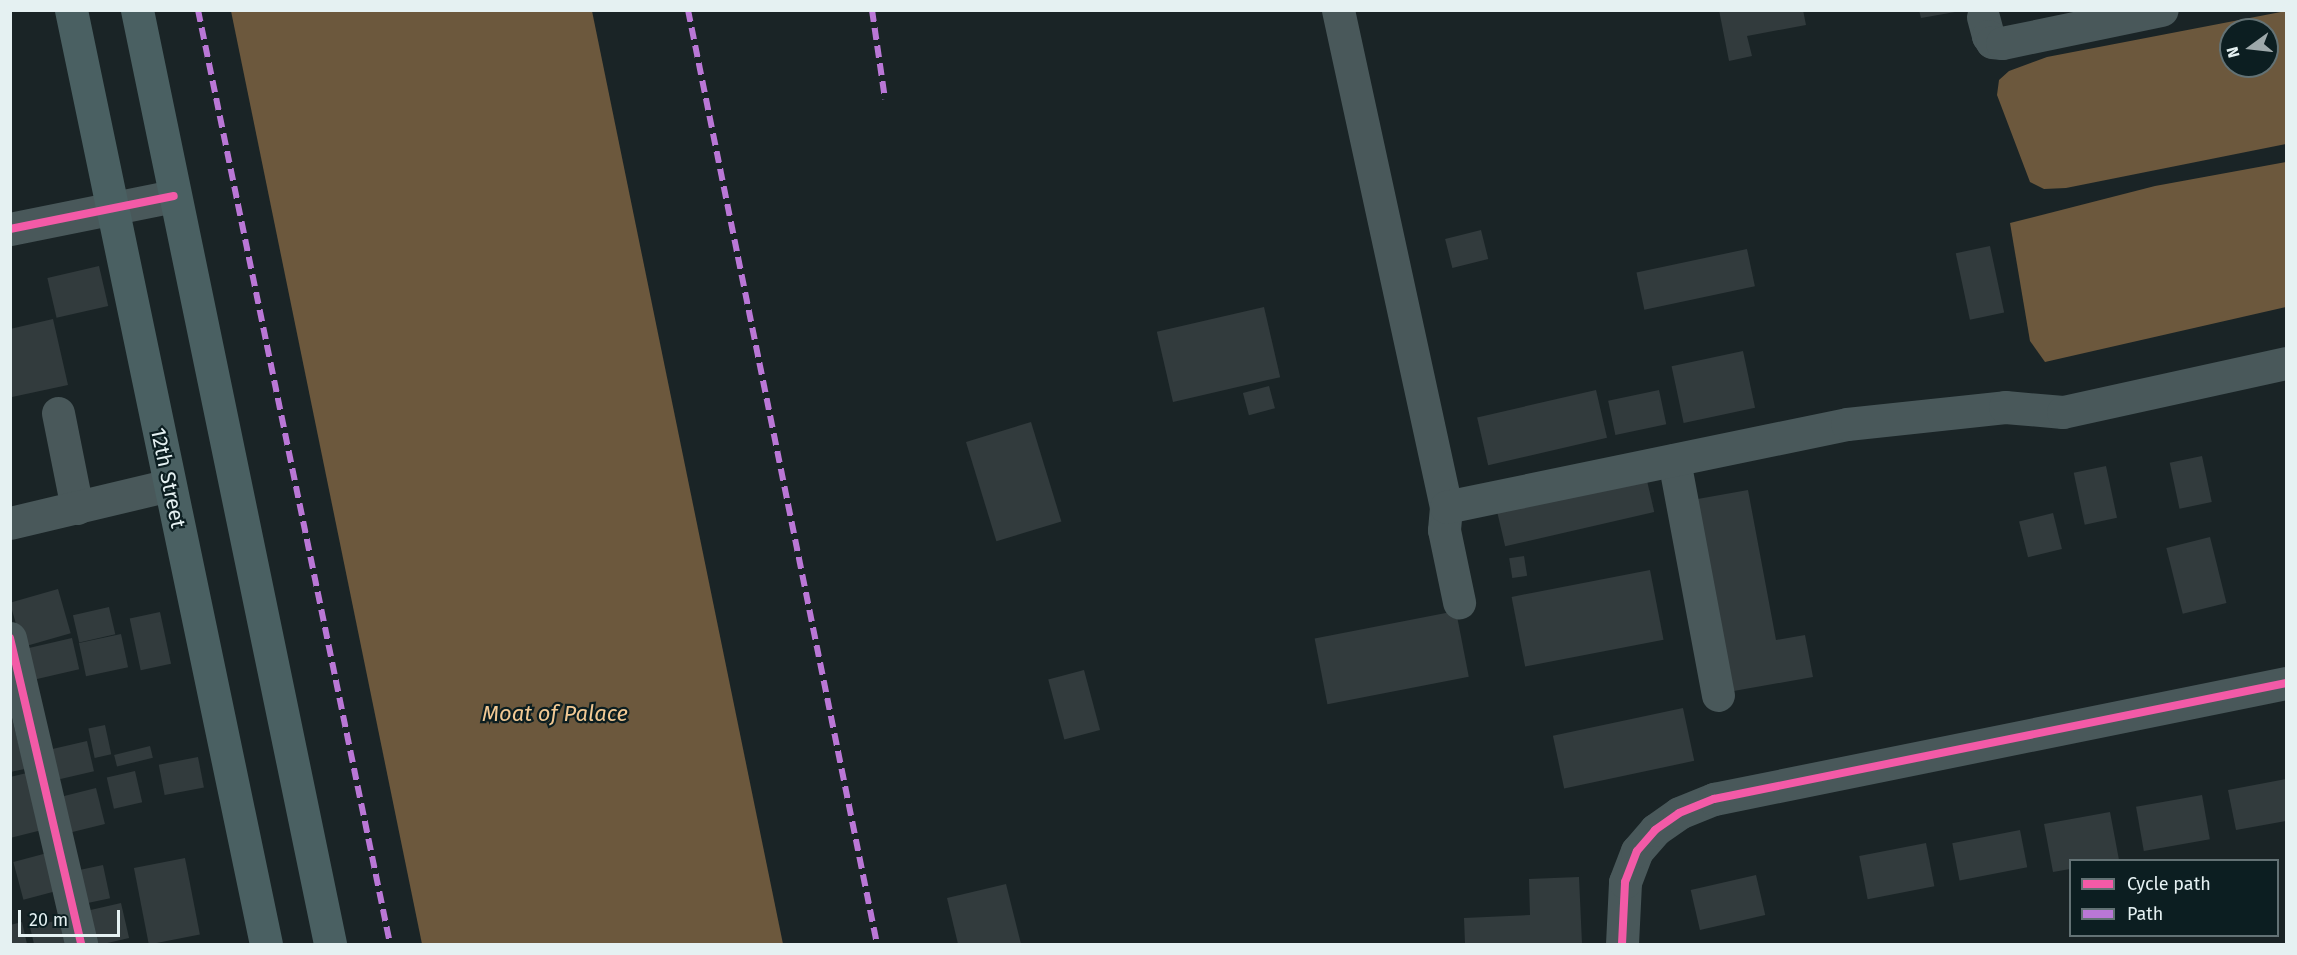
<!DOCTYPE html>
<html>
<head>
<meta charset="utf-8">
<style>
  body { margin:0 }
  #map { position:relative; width:2297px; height:955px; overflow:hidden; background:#1a2426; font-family:"Fira Sans",sans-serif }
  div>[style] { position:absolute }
  .water>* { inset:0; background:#6c583d }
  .building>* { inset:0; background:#323b3d; transform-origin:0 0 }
  .minor>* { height:33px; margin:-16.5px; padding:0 16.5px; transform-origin:16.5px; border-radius:16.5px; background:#49585a }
  .major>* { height:33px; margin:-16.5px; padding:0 16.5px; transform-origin:16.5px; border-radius:16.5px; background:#4a6062 }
  .quiet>* { height:6px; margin-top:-3px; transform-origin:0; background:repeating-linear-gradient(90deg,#ba77d6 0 12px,transparent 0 18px) }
  .cycleway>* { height:8px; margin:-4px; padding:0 4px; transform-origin:4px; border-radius:4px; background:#f35aa7 }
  span { translate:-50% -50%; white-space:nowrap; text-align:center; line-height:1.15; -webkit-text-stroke:4.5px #0c1e21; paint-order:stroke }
  .street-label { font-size:21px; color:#e5f1f2 }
  .water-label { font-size:22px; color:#f2c994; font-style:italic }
  .frame { position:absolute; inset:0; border:12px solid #e5f1f2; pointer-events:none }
  .legend { position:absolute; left:2069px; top:859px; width:210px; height:78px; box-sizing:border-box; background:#0c1e21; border:2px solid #637275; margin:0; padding:8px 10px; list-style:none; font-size:18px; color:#e5f1f2 }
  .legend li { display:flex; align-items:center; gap:12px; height:30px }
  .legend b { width:30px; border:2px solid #637275 }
  .north { position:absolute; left:2219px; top:18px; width:60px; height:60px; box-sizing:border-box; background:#0c1e21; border:2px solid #637275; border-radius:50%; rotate:255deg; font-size:16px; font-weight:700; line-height:24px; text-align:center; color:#e5f1f2 }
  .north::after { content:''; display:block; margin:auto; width:21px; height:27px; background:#9ea9ab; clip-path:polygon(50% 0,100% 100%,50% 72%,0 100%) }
  .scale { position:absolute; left:18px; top:910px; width:102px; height:27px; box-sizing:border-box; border:3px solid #e5f1f2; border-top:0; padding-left:8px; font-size:18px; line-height:21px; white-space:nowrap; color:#e5f1f2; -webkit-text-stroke:4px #0c1e21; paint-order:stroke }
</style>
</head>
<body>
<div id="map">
  <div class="water">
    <i style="clip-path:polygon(231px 11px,592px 11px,783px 944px,422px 944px)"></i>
    <i style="clip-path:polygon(evenodd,2286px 11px,2286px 144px,2066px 188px,2044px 189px,2030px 182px,1997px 95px,1999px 80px,2009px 71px,2047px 57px,2286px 11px,2231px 30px,2267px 30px,2267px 66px,2231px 66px,2231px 30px)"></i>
    <i style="clip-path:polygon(2286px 162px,2286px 307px,2045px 362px,2030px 341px,2010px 223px,2155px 186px)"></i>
  </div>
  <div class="building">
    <i style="clip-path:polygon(1719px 10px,1803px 10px,1806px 25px,1747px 36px,1752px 56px,1729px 61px)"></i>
    <i style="clip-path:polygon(1919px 10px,1954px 10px,1955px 12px,1921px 18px)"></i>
    <i style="left:1481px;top:230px;width:30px;height:37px;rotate:76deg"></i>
    <i style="left:1990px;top:246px;width:68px;height:35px;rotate:78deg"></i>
    <i style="left:1747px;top:249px;width:38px;height:113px;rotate:78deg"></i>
    <i style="left:99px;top:266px;width:41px;height:53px;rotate:77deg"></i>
    <i style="left:1264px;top:307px;width:72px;height:110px;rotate:77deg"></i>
    <i style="clip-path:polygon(53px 319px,68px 385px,12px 397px,10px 329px)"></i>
    <i style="left:1743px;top:351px;width:58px;height:73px;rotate:78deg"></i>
    <i style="left:1269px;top:386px;width:23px;height:27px;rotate:75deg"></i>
    <i style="left:1596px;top:390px;width:49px;height:122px;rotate:77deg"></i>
    <i style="left:1659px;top:390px;width:35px;height:52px;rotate:78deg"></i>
    <i style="left:1031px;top:422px;width:104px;height:68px;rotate:73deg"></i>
    <i style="left:2202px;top:456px;width:47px;height:33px;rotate:78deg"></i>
    <i style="left:2106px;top:466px;width:53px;height:33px;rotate:78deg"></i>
    <i style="left:1645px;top:472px;width:41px;height:153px;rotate:77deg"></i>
    <i style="clip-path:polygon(1748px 490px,1776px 640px,1805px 635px,1813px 677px,1728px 692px,1692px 500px)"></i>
    <i style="left:2053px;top:513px;width:37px;height:35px;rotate:76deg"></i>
    <i style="left:2210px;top:537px;width:68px;height:45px;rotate:76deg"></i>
    <i style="left:1524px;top:556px;width:20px;height:15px;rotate:81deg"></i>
    <i style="left:1650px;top:570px;width:71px;height:141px;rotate:79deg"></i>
    <i style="left:58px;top:589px;width:46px;height:50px;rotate:74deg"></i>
    <i style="left:109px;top:607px;width:28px;height:37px;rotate:77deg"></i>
    <i style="left:1456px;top:611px;width:67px;height:144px;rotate:79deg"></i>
    <i style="left:160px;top:612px;width:53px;height:31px;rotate:78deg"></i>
    <i style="left:121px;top:634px;width:34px;height:43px;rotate:78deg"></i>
    <i style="left:72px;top:638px;width:32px;height:52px;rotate:77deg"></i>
    <i style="left:1084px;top:670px;width:62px;height:37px;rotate:75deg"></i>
    <i style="left:1683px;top:708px;width:54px;height:133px;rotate:78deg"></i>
    <i style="clip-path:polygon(10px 711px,25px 769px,10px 772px)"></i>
    <i style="left:105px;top:725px;width:30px;height:17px;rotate:78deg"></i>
    <i style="left:87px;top:741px;width:31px;height:42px;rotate:77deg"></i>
    <i style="left:150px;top:746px;width:12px;height:37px;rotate:76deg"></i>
    <i style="left:198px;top:757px;width:31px;height:40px;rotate:79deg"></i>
    <i style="left:135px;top:771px;width:32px;height:29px;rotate:77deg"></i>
    <i style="clip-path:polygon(31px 772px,46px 829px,10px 838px,10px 777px)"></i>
    <i style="clip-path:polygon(2286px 779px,2286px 821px,2236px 830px,2228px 790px)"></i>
    <i style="left:96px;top:788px;width:37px;height:45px;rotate:76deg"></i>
    <i style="left:2202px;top:795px;width:45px;height:67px;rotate:80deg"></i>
    <i style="clip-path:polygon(2110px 812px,2119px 860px,2070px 860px,2070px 869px,2053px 872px,2044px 824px)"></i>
    <i style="left:2020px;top:830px;width:38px;height:69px;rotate:79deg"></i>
    <i style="left:1926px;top:843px;width:44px;height:68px;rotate:79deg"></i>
    <i style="left:51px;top:852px;width:39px;height:39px;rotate:75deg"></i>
    <i style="left:185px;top:858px;width:78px;height:52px;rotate:79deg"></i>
    <i style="left:103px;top:865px;width:34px;height:24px;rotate:78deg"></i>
    <i style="left:1756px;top:875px;width:41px;height:67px;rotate:77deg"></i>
    <i style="clip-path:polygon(1579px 877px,1582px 944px,1465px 944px,1464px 918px,1530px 915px,1529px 879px)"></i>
    <i style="clip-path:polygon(1006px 884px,1021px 944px,958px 944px,947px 898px)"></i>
    <i style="left:121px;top:903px;width:36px;height:40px;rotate:77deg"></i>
    <i style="clip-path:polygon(63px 919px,69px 944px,34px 944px,30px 927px)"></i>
    <i style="clip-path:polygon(22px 922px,27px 944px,10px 944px,10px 925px)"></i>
  </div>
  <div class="minor">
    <i style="left:1338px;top:10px;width:509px;rotate:77.74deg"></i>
    <i style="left:1446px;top:507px;width:23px;rotate:95deg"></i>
    <i style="left:1444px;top:530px;width:74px;rotate:78.2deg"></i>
    <i style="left:1983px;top:17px;width:20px;rotate:75deg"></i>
    <i style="left:1988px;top:36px;width:7px;rotate:56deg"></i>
    <i style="left:1992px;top:42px;width:10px;rotate:6deg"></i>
    <i style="left:2002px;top:43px;width:163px;rotate:-11.7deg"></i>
    <i style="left:10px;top:229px;width:167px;rotate:-11.4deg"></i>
    <i style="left:58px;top:413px;width:97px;rotate:78.7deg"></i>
    <i style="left:1674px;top:460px;width:239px;rotate:79.4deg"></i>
    <i style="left:1446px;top:507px;width:409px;rotate:-11.7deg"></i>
    <i style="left:1847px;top:424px;width:159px;rotate:-6.1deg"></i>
    <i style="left:2005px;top:407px;width:58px;rotate:4.9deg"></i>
    <i style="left:2063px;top:412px;width:228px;rotate:-12.4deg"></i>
    <i style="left:10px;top:523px;width:163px;rotate:-13.4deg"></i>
    <i style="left:10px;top:638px;width:314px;rotate:76.9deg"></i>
    <i style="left:1622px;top:944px;width:62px;rotate:-87.2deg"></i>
    <i style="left:1625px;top:882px;width:33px;rotate:-69deg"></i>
    <i style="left:1637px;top:851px;width:28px;rotate:-49deg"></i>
    <i style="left:1655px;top:830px;width:29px;rotate:-35deg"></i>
    <i style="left:1679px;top:813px;width:38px;rotate:-22deg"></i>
    <i style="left:1714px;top:799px;width:584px;rotate:-11.46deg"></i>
  </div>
  <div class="major">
    <i style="left:71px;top:10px;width:954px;rotate:78.21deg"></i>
    <i style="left:137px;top:10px;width:954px;rotate:78.32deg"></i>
  </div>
  <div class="quiet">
    <i style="left:198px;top:10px;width:954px;rotate:78.38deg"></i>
    <i style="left:688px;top:10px;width:953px;rotate:78.56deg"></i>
    <i style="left:872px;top:10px;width:90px;rotate:81.7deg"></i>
  </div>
  <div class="cycleway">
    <i style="left:10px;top:229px;width:167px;rotate:-11.4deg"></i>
    <i style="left:10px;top:638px;width:314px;rotate:76.9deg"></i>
    <i style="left:1622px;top:944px;width:62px;rotate:-87.2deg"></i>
    <i style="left:1625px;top:882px;width:33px;rotate:-69deg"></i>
    <i style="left:1637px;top:851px;width:28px;rotate:-49deg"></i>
    <i style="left:1655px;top:830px;width:29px;rotate:-35deg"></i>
    <i style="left:1679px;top:813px;width:38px;rotate:-22deg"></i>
    <i style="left:1714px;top:799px;width:584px;rotate:-11.46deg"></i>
  </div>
  <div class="street-label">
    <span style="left:168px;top:478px;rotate:78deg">12th Street</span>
  </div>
  <div class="water-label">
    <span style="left:555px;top:714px">Moat of Palace</span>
  </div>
  <div class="frame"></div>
  <ul class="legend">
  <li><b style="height:8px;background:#f35aa7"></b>Cycle path</li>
  <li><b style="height:8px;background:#ba77d6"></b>Path</li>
  </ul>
  <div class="north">N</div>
  <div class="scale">20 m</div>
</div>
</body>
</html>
